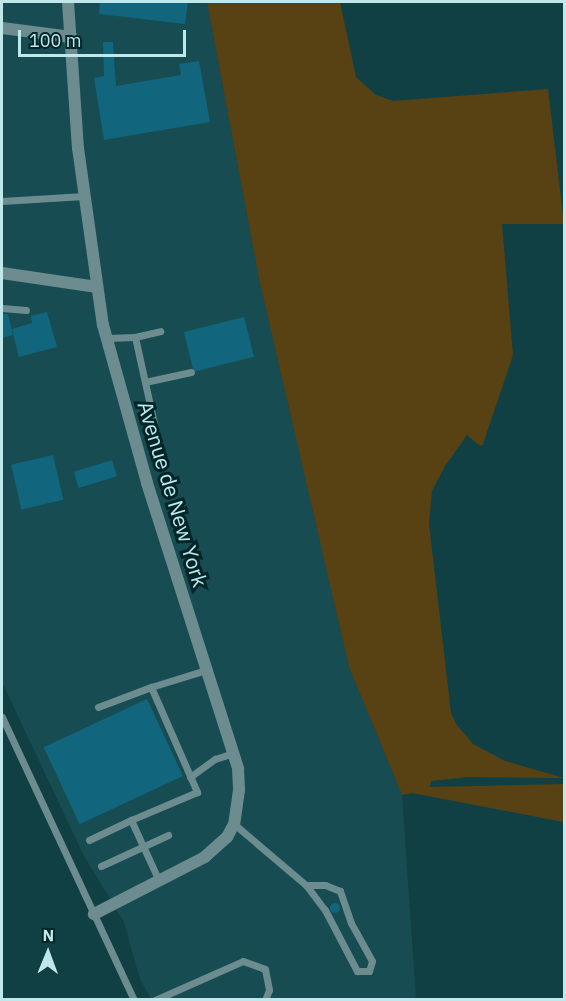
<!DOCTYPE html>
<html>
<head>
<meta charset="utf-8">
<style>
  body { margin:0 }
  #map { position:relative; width:566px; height:1001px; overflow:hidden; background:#114044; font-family:"IBM Plex Sans",sans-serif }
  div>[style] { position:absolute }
  .built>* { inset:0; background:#174d52 }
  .green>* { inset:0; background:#584213 }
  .building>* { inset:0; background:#11657c; transform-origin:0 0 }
  .round { border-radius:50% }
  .lane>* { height:7px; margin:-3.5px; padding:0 3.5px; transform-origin:3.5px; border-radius:3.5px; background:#6c8c8f }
  .street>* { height:12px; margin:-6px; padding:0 6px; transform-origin:6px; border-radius:6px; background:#6c8c8f }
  span { translate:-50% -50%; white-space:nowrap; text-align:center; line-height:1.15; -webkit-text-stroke:6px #002528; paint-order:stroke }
  .street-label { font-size:21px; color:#c0e8eb }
  .frame { position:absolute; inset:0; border:3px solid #c0e8eb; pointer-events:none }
  .north { position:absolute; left:18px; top:923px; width:60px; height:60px; -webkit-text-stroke:4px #002528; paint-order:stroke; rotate:1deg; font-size:16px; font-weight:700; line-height:24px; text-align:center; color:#c0e8eb }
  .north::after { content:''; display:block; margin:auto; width:21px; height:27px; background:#c0e8eb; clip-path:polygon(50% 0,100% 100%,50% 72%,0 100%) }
  .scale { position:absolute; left:18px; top:30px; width:168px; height:27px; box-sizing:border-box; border:3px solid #c0e8eb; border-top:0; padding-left:8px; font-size:18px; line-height:21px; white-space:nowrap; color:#c0e8eb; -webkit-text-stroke:4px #002528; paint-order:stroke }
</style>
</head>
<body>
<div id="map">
  <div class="built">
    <i style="clip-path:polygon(2px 2px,207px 2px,259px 279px,349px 667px,402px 795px,416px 999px,151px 999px,140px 979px,124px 922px,83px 854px,2px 682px)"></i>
  </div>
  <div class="green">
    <i style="clip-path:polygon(207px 2px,340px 2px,356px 77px,376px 95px,393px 101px,548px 89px,564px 224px,502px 224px,513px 355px,483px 444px,480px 446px,467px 435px,445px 466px,432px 491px,429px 524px,451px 713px,456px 724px,473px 744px,505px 761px,564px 778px,468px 777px,431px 781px,430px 787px,564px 784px,564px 822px,412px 793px,402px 795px,349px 667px,259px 279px)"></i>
  </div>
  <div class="building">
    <i style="clip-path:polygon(100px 2px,188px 2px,185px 24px,99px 14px)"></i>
    <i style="clip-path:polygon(103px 42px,113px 42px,116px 86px,181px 75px,179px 64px,199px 61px,210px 122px,104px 140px,94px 78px,104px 76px)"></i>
    <i style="clip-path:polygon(47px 312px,57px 347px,19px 357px,12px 329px,32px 323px,31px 316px)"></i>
    <i style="clip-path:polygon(2px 314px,8px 314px,13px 335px,2px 338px)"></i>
    <i style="left:244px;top:317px;width:41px;height:62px;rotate:76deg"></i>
    <i style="left:53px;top:455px;width:46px;height:43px;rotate:77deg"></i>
    <i style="left:112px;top:460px;width:17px;height:40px;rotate:73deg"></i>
    <i style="left:147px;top:699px;width:85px;height:114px;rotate:65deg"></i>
    <i class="round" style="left:330px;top:903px;width:10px;height:10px"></i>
  </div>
  <div class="lane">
    <i style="left:2px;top:201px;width:82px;rotate:-3.5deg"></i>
    <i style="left:2px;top:308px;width:24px;rotate:5deg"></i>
    <i style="left:135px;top:337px;width:26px;rotate:-13deg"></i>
    <i style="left:107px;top:338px;width:28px;rotate:-2deg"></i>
    <i style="left:135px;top:337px;width:93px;rotate:77.6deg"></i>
    <i style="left:145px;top:382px;width:47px;rotate:-12.3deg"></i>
    <i style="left:151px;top:687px;width:58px;rotate:-17.2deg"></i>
    <i style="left:98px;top:707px;width:57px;rotate:-20.7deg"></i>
    <i style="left:151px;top:687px;width:115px;rotate:66.3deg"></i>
    <i style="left:197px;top:792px;width:72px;rotate:157deg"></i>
    <i style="left:131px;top:820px;width:67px;rotate:65.3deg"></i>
    <i style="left:2px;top:717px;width:312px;rotate:65deg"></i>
    <i style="left:190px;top:777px;width:31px;rotate:-36deg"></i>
    <i style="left:215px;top:759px;width:19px;rotate:-18deg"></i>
    <i style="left:234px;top:824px;width:94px;rotate:40.3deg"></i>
    <i style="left:306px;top:885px;width:31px;rotate:53deg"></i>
    <i style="left:325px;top:910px;width:69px;rotate:62.3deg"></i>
    <i style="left:357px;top:971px;width:12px"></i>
    <i style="left:369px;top:971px;width:10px;rotate:-73deg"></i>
    <i style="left:372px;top:961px;width:43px;rotate:-118.9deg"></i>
    <i style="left:351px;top:923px;width:34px;rotate:-109deg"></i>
    <i style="left:340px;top:891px;width:16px;rotate:-158deg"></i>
    <i style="left:325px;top:885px;width:19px;rotate:180deg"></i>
    <i style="left:89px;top:840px;width:47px;rotate:-25.5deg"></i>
    <i style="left:101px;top:866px;width:74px;rotate:-24.8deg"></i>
    <i style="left:155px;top:1000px;width:96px;rotate:-23.9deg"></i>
    <i style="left:243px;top:961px;width:23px;rotate:20deg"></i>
    <i style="left:265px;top:969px;width:21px;rotate:79deg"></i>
    <i style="left:269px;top:990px;width:11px;rotate:112deg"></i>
  </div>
  <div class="street">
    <i style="left:68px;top:2px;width:146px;rotate:86.1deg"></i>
    <i style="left:78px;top:148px;width:179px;rotate:82deg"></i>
    <i style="left:103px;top:325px;width:164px;rotate:74.4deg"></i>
    <i style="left:147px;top:483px;width:300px;rotate:72.3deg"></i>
    <i style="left:238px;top:769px;width:21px;rotate:87deg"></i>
    <i style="left:239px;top:790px;width:34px;rotate:98deg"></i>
    <i style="left:234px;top:824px;width:15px;rotate:118deg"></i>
    <i style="left:227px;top:837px;width:30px;rotate:138deg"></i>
    <i style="left:205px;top:857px;width:125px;rotate:152.8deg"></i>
    <i style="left:2px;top:28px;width:70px;rotate:7.4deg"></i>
    <i style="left:2px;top:273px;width:96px;rotate:8.4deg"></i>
  </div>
  <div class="street-label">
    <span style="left:173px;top:494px;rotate:73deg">Avenue de New York</span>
  </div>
  <div class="frame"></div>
  <div class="north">N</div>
  <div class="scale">100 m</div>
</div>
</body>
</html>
